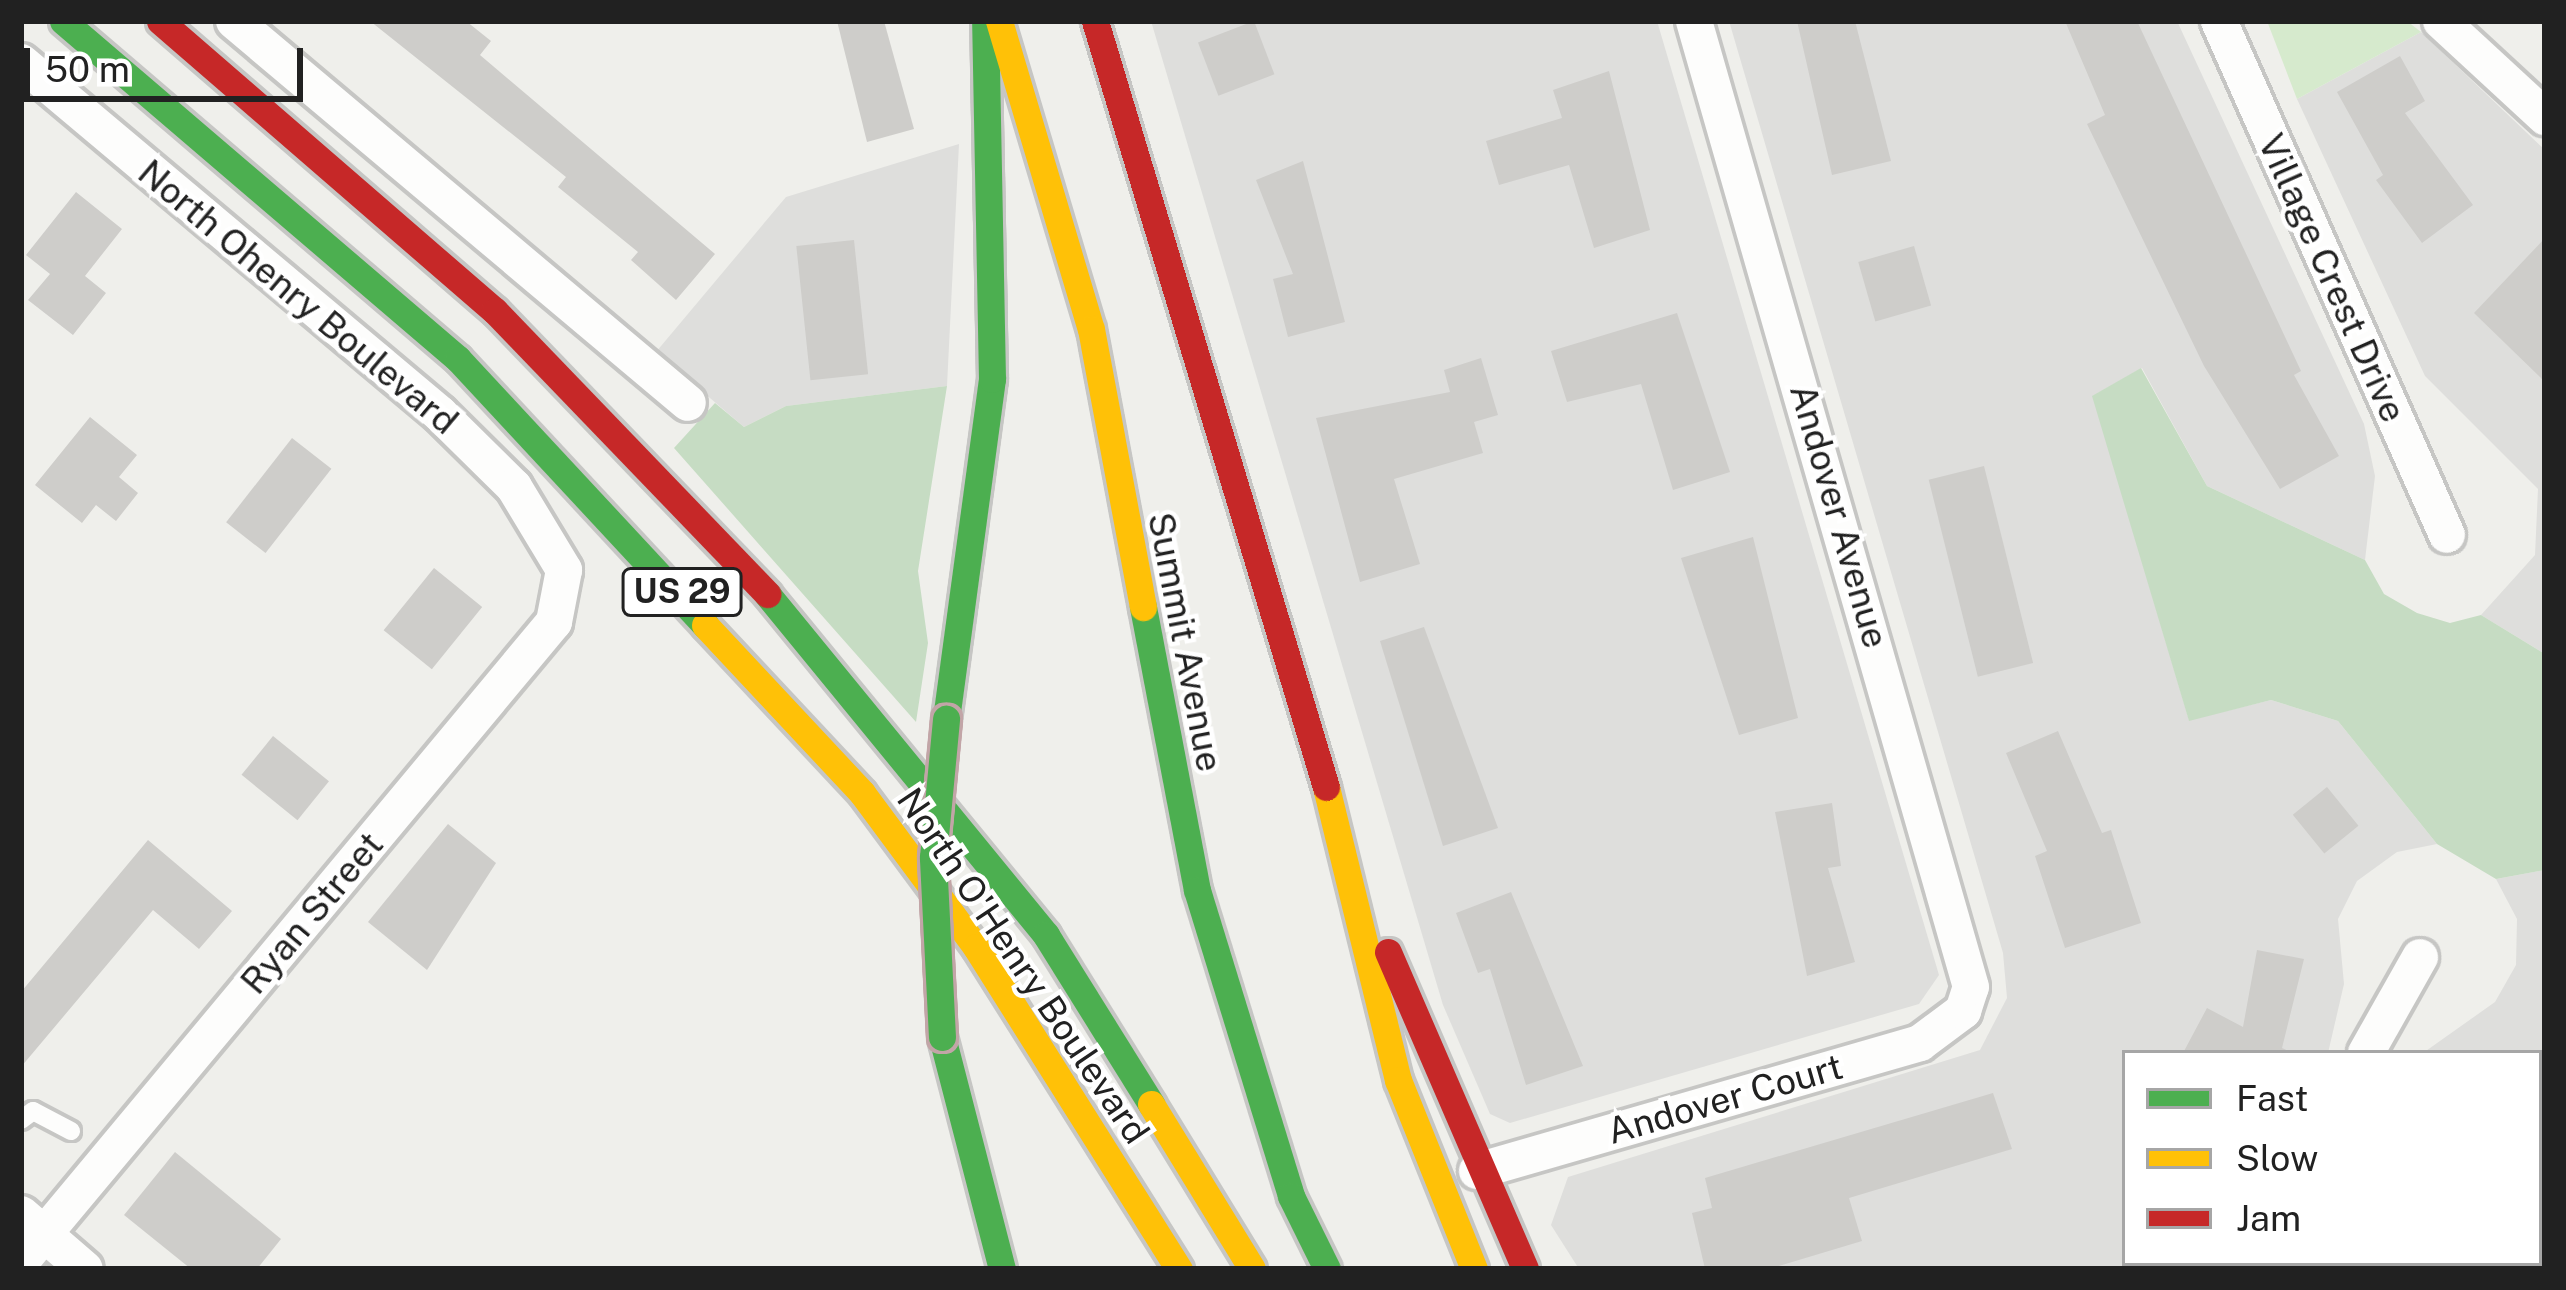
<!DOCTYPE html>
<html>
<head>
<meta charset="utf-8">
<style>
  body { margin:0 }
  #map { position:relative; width:2566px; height:1290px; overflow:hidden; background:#efefeb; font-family:"Public Sans",sans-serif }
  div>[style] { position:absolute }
  .built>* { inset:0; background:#dededc }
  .grass>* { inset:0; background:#d6eacd }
  .forest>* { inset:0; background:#c6dcc3 }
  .building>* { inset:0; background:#cecdca; transform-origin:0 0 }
  .roads { filter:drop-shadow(3px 0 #c6c6c4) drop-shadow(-3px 0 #c6c6c4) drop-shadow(0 3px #c6c6c4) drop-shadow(0 -3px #c6c6c4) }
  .lane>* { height:18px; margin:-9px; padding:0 9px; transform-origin:9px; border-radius:9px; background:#fdfdfc }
  .street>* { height:36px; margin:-18px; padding:0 18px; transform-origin:18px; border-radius:18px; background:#fdfdfc }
  .fast>* { height:27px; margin:-13.5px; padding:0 13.5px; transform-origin:13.5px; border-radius:13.5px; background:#4caf50 }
  .slow>* { height:27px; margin:-13.5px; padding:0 13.5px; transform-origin:13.5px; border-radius:13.5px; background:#ffc107 }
  .jam>* { height:27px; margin:-13.5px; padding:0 13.5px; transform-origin:13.5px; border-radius:13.5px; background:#c62828 }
  .bridges { filter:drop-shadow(3px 0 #c2a5a7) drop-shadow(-3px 0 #c2a5a7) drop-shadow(0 3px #c2a5a7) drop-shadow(0 -3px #c2a5a7) }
  .fast-bridge>* { height:27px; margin:-13.5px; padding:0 13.5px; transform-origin:13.5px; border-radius:13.5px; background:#4caf50 }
  span { translate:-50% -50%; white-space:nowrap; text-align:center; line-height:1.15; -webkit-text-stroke:9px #fff; paint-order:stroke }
  .shield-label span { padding:3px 9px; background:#fff; border:3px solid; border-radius:9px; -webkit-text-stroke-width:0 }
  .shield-label { font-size:33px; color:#212121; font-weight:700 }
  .street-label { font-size:36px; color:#212121 }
  .frame { position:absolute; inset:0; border:24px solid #212121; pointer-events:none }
  .legend { position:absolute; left:2122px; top:1050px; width:420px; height:216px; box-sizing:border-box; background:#fff; border:3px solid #a6a6a6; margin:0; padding:15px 21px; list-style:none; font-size:36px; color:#212121 }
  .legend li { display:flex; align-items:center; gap:24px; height:60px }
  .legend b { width:60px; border:3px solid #a6a6a6 }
  .scale { position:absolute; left:24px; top:48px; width:279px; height:54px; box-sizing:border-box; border:6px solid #212121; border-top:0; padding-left:15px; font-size:36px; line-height:42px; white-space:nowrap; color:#212121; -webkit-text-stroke:9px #fff; paint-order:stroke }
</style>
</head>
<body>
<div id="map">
  <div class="built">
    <i style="clip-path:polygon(1151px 21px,1657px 21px,1939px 975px,1919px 1004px,1510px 1123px,1490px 1114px,1443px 1005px)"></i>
    <i style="clip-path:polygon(1729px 21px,2177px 21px,2364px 424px,2375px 476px,2365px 560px,2207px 486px,2142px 368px,2093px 396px,2189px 720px,2271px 700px,2338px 721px,2437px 844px,2397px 852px,2357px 881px,2338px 919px,2344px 984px,2328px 1053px,2125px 1053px,2125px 1263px,2225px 1269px,1579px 1269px,1551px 1225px,1568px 1177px,1980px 1050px,2007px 998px,2003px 953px)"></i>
    <i style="clip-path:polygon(2421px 32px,2545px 150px,2545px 654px,2481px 615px,2535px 555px,2538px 489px,2425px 376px,2297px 99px)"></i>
    <i style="clip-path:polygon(959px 144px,947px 386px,786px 406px,744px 427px,656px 352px,786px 197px)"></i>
    <i style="clip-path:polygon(2545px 870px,2545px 1269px,2301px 1269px,2539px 1263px,2539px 1053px,2423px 1053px,2495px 1002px,2516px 965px,2517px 919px,2496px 879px)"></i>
  </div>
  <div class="grass">
    <i style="clip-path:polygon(2267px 21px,2407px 21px,2421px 32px,2297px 99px)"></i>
  </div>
  <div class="forest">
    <i style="clip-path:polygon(2141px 368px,2207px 486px,2365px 560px,2384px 594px,2417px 613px,2450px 623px,2481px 615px,2545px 654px,2545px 870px,2496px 879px,2437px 844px,2338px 721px,2271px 700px,2189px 721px,2092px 396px)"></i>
    <i style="clip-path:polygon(947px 386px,918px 571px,928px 643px,916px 722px,674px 448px,715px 403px,744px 427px,786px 406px)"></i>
  </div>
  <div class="building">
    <i style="clip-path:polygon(370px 21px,466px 21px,491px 41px,480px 55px,715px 254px,676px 300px,631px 260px,638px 252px,558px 187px,566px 177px)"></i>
    <i style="clip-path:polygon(837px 21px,884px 21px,914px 129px,867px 142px)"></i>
    <i style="left:1254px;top:21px;width:57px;height:60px;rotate:69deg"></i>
    <i style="clip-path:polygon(1797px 21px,1855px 21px,1891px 161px,1832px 175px)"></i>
    <i style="clip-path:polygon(2065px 21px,2137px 21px,2301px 371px,2294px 375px,2339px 456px,2280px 489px,2204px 366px,2087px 124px,2105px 115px)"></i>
    <i style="clip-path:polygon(2400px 56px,2425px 101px,2405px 113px,2473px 205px,2422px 243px,2376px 180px,2383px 175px,2337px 92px)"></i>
    <i style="clip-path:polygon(1609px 71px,1650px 230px,1594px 248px,1569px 165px,1499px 185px,1486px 141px,1562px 118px,1553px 90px)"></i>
    <i style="clip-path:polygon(1303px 161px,1345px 322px,1288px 337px,1273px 279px,1293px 274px,1256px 180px)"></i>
    <i style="clip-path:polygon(76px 192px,122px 229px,85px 276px,106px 293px,73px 335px,28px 300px,50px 274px,26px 255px)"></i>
    <i style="clip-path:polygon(2545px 238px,2545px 382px,2474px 313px)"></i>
    <i style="left:854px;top:240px;width:135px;height:58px;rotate:84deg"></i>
    <i style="left:1914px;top:246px;width:62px;height:58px;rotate:74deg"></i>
    <i style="clip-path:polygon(1677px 313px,1730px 472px,1673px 490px,1641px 384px,1567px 402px,1551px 351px)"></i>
    <i style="clip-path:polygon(1481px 358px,1498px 415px,1474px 422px,1483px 453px,1394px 479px,1420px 564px,1360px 582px,1316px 418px,1450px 392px,1444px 370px)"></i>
    <i style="clip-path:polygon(90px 417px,137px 455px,119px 477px,138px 493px,116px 521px,96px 505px,82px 523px,35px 485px)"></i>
    <i style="left:292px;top:438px;width:50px;height:107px;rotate:38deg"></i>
    <i style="left:1984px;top:466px;width:203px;height:57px;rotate:76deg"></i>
    <i style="clip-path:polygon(1753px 537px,1798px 718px,1739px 735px,1681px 558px)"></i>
    <i style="left:434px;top:568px;width:62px;height:80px;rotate:39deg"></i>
    <i style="clip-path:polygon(1424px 627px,1498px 828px,1443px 846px,1380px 641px)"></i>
    <i style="clip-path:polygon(2058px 731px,2102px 833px,2111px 830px,2141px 923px,2065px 948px,2035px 856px,2047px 851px,2006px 753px)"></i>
    <i style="left:273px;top:736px;width:72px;height:50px;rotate:39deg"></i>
    <i style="left:2327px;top:787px;width:50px;height:44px;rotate:51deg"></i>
    <i style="clip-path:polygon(1832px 803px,1841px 866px,1828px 868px,1855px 962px,1807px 976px,1775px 812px)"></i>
    <i style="clip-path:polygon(448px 824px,496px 863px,427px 970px,368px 922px)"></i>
    <i style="clip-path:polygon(148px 840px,232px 911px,199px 949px,153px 910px,21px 1067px,21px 992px)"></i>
    <i style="clip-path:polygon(1511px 892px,1583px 1066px,1526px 1085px,1490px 969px,1478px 973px,1456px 913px)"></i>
    <i style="clip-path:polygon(2257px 950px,2304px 959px,2282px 1048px,2293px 1053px,2183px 1053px,2207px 1008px,2243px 1027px)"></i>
    <i style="clip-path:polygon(1993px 1093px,2012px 1149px,1849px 1198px,1862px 1241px,1769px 1269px,1705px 1269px,1692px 1213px,1712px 1208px,1705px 1178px)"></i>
    <i style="clip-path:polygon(175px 1152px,281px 1239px,257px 1269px,191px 1269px,124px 1215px)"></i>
  </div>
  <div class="roads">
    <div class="lane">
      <i style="left:21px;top:1120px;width:15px;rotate:-37deg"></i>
      <i style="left:33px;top:1111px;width:43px;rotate:27.8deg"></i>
    </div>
    <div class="street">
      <i style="left:234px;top:21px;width:593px;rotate:40.08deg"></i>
      <i style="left:2219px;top:21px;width:562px;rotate:66.08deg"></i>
      <i style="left:2441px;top:21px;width:142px;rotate:42.7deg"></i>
      <i style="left:21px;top:62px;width:547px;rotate:40.03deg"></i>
      <i style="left:440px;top:414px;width:104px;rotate:44.6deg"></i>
      <i style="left:514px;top:487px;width:97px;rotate:58.9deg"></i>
      <i style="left:564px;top:570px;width:53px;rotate:100.9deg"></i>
      <i style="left:554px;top:622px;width:833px;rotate:129.79deg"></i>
      <i style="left:2366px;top:1053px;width:110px;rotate:-60.6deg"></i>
      <i style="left:1477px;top:1171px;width:461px;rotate:-16.1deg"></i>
      <i style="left:1920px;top:1043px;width:54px;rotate:-36.7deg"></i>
      <i style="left:1963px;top:1011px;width:25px;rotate:-72deg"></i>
      <i style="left:1971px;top:987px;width:1005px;rotate:-106deg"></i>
      <i style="left:21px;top:1214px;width:84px;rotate:40.7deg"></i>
      <i style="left:2255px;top:1269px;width:7px;rotate:-63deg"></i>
    </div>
    <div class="fast">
      <i style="left:63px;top:21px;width:520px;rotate:40.55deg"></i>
      <i style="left:458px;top:359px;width:363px;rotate:47.1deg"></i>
      <i style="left:767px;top:594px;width:441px;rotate:50.7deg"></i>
      <i style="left:1046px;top:935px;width:199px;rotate:58.1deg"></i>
      <i style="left:1143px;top:607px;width:288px;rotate:79.2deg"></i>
      <i style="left:1197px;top:890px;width:320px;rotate:72.9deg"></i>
      <i style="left:1291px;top:1196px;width:81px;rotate:63.7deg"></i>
      <i style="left:946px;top:719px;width:343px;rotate:-82.3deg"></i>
      <i style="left:992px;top:379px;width:358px;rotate:-91.1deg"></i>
      <i style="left:942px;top:1037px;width:240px;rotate:75.5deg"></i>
    </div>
    <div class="slow">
      <i style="left:999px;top:21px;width:321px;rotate:73.4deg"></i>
      <i style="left:1091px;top:329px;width:283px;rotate:79.4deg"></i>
      <i style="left:705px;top:625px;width:230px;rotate:46.9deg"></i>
      <i style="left:862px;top:793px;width:192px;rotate:53.5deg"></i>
      <i style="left:976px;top:947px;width:381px;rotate:57.8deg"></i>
      <i style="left:1326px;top:787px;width:302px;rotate:76.2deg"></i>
      <i style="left:1398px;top:1080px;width:204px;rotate:68.1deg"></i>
      <i style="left:1151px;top:1104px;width:193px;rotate:58.5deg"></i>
    </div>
    <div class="jam">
      <i style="left:160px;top:21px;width:443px;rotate:40.9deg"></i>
      <i style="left:495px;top:311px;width:393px;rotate:46.1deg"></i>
      <i style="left:1095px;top:21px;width:800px;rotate:73.22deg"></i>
      <i style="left:1388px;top:952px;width:345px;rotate:66.6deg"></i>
    </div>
  </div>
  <div class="bridges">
    <div class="fast-bridge">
      <i style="left:942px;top:1037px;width:180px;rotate:-92.9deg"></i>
      <i style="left:933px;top:857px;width:139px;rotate:-84.6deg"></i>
    </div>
  </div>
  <div class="shield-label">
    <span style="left:682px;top:592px">US 29</span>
  </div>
  <div class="street-label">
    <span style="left:2332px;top:278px;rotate:66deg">Village Crest Drive</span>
    <span style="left:298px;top:297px;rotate:40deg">North Ohenry Boulevard</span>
    <span style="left:1839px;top:516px;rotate:74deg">Andover Avenue</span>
    <span style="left:1185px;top:642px;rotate:79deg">Summit Avenue</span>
    <span style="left:312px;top:913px;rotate:-50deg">Ryan Street</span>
    <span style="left:1023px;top:966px;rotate:56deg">North O'Henry Boulevard</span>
    <span style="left:1725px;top:1099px;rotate:-16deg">Andover Court</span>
  </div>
  <div class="frame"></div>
  <ul class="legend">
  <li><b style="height:15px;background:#4caf50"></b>Fast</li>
  <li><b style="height:15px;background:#ffc107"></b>Slow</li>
  <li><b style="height:15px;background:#c62828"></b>Jam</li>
  </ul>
  <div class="scale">50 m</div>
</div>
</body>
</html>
